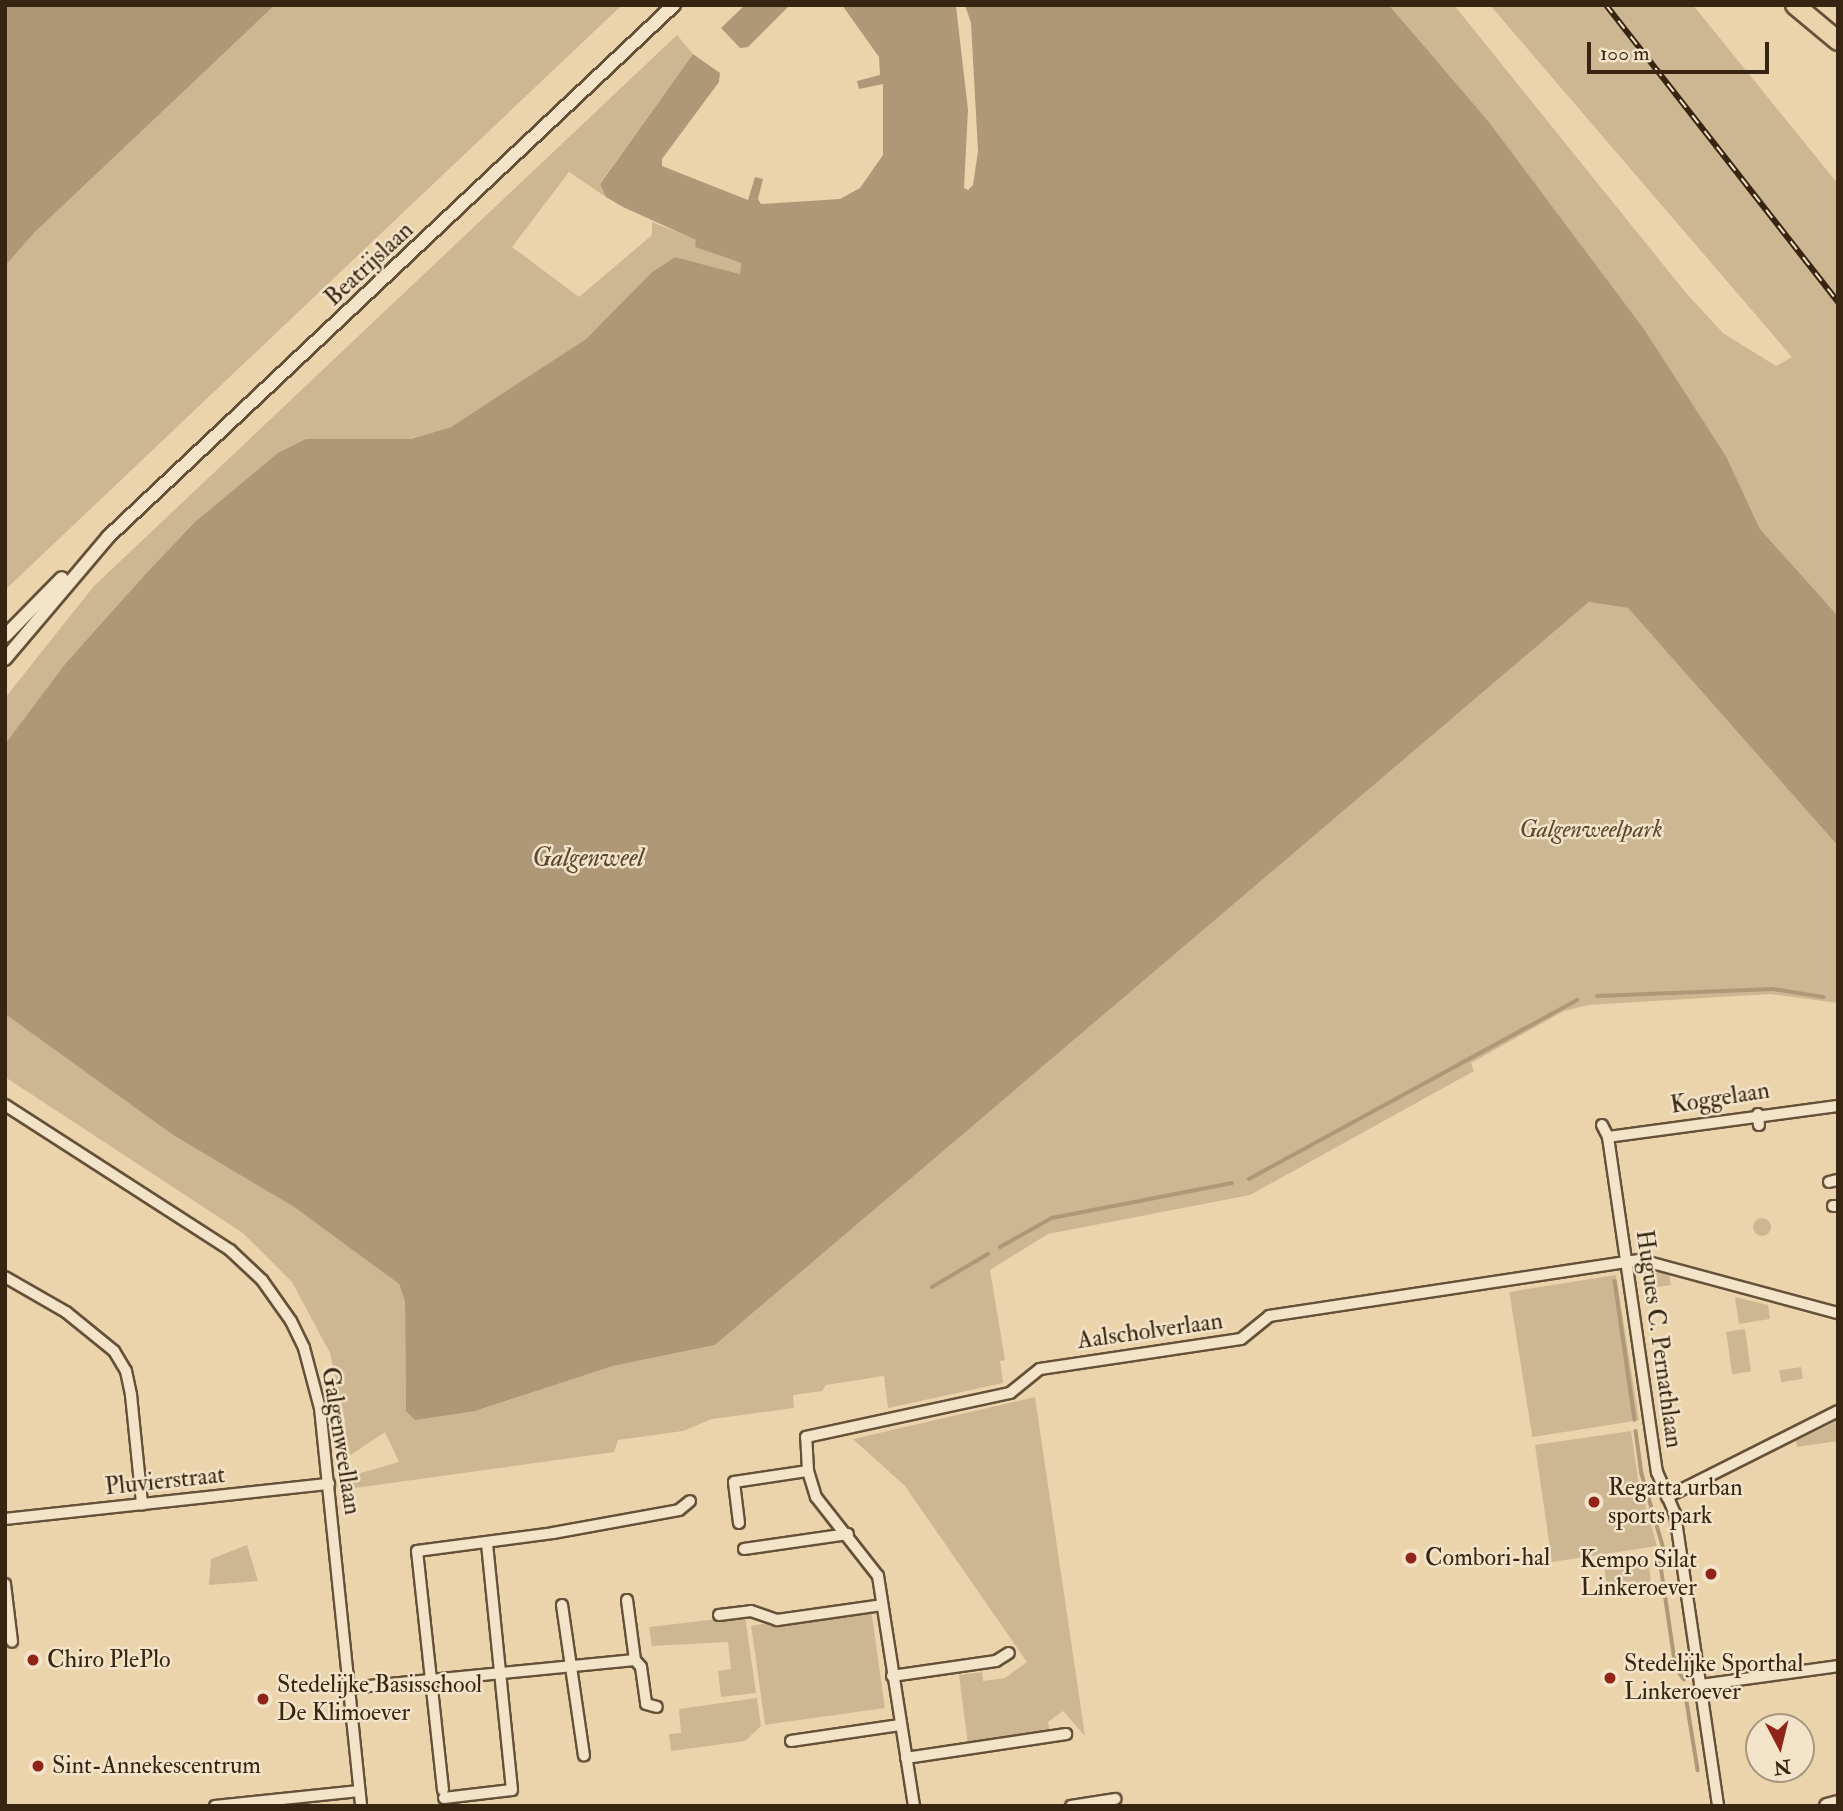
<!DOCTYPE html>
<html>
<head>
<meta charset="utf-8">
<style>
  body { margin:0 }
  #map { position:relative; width:1843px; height:1811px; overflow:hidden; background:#ebd4ac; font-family:"IM FELL Double Pica",serif }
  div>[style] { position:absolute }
  .green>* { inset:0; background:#cdb692; transform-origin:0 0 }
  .round { border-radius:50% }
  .water>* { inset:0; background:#ae9877 }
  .stream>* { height:3.5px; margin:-1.75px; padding:0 1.75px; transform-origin:1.75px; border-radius:1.75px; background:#ae9877 }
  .roads { filter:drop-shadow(2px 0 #655138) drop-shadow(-2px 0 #655138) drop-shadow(0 2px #655138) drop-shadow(0 -2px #655138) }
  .minor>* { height:10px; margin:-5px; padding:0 5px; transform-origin:5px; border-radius:5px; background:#f2e3c9 }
  .tertiary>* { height:12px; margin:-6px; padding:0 6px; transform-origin:6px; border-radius:6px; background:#f2e3c9 }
  .secondary>* { height:14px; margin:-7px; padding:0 7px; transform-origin:7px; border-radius:7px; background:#f2e3c9 }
  .motorway>* { height:18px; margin:-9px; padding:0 9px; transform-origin:9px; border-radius:9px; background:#ebd4ac }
  .rail>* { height:6px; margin-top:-3px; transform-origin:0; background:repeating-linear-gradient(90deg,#f2e3c9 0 10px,#382511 0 20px); box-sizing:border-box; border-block:2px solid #382511 }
  .dots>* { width:19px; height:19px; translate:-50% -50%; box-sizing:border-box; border:4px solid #f2e3c9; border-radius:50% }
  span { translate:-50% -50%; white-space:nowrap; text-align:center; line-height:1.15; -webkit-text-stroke:5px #f2e3c9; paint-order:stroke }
  .street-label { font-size:24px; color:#382511 }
  .park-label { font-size:24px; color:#5d4931; font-style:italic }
  .poi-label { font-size:24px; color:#382511 }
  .left { translate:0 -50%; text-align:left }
  .right { translate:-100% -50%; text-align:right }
  .water-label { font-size:26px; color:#5b4830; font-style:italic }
  .frame { position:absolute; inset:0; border:7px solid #382511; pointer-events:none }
  .north { position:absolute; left:1745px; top:1713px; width:70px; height:70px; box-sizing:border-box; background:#f2e3c9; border:2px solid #a8977f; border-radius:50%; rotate:173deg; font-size:19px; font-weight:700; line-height:28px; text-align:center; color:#382511 }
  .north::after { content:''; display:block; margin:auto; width:24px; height:32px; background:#8f2418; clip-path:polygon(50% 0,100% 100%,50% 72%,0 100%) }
  .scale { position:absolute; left:1587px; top:42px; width:182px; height:32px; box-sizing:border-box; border:4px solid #382511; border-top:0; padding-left:9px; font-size:21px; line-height:24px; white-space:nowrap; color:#382511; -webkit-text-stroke:5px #f2e3c9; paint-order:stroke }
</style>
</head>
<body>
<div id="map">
  <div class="green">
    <i style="clip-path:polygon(275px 5px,622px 5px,5px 590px,5px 266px,35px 232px)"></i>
    <i style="clip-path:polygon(1389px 5px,1454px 5px,1686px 293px,1723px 333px,1776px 366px,1792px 357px,1490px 5px,1693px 5px,1838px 184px,1838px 616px,1760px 529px,1726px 456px,1644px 329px,1489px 122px)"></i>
    <i style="clip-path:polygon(677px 35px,693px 54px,600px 183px,606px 197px,569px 172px,512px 247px,579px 297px,652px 235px,652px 222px,697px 240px,695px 247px,741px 263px,740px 274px,675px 257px,652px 272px,586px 339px,451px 427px,411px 439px,344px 439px,141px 579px,65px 664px,5px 744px,5px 698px,94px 586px)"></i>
    <i style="clip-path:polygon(1589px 602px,1628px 608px,1838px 846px,1838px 1003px,1770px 994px,1588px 1005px,1564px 1011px,1471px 1063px,1474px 1071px,1250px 1195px,1048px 1234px,990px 1270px,1005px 1360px,1000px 1361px,1003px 1383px,888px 1408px,884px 1376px,826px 1385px,822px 1391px,793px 1395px,794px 1408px,712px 1419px,683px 1431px,618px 1440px,614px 1452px,348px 1489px,347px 1477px,399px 1462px,385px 1432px,346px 1458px,345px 1421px,330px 1353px,292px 1282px,243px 1233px,5px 1077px,5px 1014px,173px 1135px,294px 1207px,399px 1284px,405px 1302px,406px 1411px,475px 1411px,613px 1366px,715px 1345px)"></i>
    <i class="round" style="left:1753px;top:1218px;width:18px;height:18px"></i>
    <i style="clip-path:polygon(1642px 1269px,1669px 1274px,1671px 1285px,1645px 1289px)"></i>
    <i style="left:1616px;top:1275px;width:147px;height:108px;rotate:81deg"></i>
    <i style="clip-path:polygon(1735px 1297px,1768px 1305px,1770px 1319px,1739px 1324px)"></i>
    <i style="left:1745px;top:1329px;width:43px;height:19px;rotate:82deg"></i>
    <i style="left:1801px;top:1367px;width:12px;height:22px;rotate:81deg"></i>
    <i style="clip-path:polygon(1035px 1397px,1085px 1736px,1063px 1711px,1048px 1722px,1050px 1733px,968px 1745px,959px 1675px,982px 1672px,983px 1681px,1005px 1678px,1027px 1662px,905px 1486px,853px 1439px)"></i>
    <i style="clip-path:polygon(1837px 1421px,1838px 1441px,1797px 1447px,1796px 1441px)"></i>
    <i style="clip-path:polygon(1631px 1431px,1638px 1479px,1657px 1546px,1552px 1562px,1535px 1445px)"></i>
    <i style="clip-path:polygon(247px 1545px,258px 1581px,209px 1585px,211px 1559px)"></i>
    <i style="clip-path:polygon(1647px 1556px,1651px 1580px,1639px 1594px,1622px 1596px,1606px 1581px,1604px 1562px)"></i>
    <i style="left:871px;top:1609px;width:100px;height:121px;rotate:82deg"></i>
    <i style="clip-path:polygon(745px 1616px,756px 1693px,721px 1697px,718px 1671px,731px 1669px,728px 1642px,652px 1646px,649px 1627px)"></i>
    <i style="clip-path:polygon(757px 1698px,761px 1726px,745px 1741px,671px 1751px,669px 1734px,681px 1733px,679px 1709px)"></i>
  </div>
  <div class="water">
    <i style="clip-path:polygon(5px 5px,275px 5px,35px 232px,5px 266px)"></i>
    <i style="clip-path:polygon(745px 5px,790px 5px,748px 47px,740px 48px,721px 28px)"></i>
    <i style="clip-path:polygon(842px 5px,956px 6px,968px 110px,964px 188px,968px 190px,973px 185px,978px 151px,971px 23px,965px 5px,1389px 5px,1489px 122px,1644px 329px,1726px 456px,1760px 529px,1838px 616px,1838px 846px,1628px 608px,1589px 602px,715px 1345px,613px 1366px,475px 1411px,415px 1420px,406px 1411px,405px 1302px,399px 1284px,294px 1207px,173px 1135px,5px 1014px,5px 744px,65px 664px,141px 579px,195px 522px,278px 453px,306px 439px,411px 439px,451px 427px,586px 339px,652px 272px,675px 257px,740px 274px,741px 263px,695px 247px,696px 240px,623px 207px,606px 197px,600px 184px,693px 54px,720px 73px,719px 82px,662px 159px,662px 166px,748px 200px,755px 177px,763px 179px,758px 199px,761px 204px,840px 199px,860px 188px,883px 155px,883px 84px,859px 89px,857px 81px,880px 75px,879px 57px)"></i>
  </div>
  <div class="stream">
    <i style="left:1597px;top:996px;width:176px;rotate:-2.3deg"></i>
    <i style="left:1773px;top:989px;width:51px;rotate:9.1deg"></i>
    <i style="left:1249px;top:1179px;width:374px;rotate:-28.6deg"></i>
    <i style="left:1000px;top:1247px;width:60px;rotate:-29.1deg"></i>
    <i style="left:1052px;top:1218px;width:183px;rotate:-11deg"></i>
    <i style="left:1615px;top:1281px;width:140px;rotate:81.8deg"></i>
    <i style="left:932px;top:1287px;width:65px;rotate:-30.5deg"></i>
    <i style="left:1636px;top:1431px;width:43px;rotate:82.1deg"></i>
    <i style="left:1642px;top:1474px;width:75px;rotate:73.7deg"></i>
    <i style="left:1660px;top:1559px;width:110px;rotate:81.6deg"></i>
    <i style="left:1676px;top:1668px;width:14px;rotate:54deg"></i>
    <i style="left:1687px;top:1702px;width:69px;rotate:80.8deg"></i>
  </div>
  <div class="roads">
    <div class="minor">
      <i style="left:5px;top:1105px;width:268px;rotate:32.8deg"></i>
      <i style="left:230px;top:1250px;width:44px;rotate:43.2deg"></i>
      <i style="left:262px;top:1280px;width:50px;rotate:54.7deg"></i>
      <i style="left:291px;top:1321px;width:30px;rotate:64deg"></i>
      <i style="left:304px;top:1348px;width:62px;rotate:75.1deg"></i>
      <i style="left:320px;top:1408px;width:400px;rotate:84.1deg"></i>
      <i style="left:1758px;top:1114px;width:11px;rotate:85deg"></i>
      <i style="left:1602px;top:1125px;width:13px;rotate:63deg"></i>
      <i style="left:1608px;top:1137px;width:339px;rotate:81.7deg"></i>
      <i style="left:1657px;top:1472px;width:46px;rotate:66.8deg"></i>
      <i style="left:1675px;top:1514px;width:295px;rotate:81.6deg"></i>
      <i style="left:1608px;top:1137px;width:232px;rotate:-7.7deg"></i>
      <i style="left:1829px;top:1182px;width:9px;rotate:-13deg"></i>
      <i style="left:1833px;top:1206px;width:5px"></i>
      <i style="left:5px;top:1277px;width:70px;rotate:29.8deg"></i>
      <i style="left:66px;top:1312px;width:62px;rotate:39.1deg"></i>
      <i style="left:114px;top:1351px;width:23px;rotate:59deg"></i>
      <i style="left:126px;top:1371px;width:25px;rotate:78deg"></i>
      <i style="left:131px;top:1395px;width:110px;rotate:84.2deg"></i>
      <i style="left:808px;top:1471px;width:34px;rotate:-93deg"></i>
      <i style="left:806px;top:1437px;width:209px;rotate:-12.2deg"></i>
      <i style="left:1010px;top:1393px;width:38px;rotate:-39deg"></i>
      <i style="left:1040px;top:1369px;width:203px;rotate:-8.5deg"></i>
      <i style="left:1241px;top:1339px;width:36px;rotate:-39deg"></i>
      <i style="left:1269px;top:1316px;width:376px;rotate:-8.6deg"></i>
      <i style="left:1641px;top:1260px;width:204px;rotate:15.1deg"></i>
      <i style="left:1667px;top:1497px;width:191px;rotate:-26.7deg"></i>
      <i style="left:5px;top:1519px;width:326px;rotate:-6.2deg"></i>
      <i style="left:739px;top:1523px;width:41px;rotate:-97deg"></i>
      <i style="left:734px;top:1482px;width:75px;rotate:-8.5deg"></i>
      <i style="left:808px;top:1471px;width:27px;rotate:73deg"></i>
      <i style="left:816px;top:1497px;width:100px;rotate:51.9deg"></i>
      <i style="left:878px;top:1576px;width:233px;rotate:81.1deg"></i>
      <i style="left:744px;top:1549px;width:105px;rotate:-8.2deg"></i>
      <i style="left:5px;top:1584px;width:58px;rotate:83.1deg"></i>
      <i style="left:627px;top:1600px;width:61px;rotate:82.4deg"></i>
      <i style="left:562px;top:1605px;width:152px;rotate:81.7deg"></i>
      <i style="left:719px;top:1615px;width:32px;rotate:-7deg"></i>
      <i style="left:751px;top:1611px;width:28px;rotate:19deg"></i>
      <i style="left:777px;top:1620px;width:106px;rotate:-8.1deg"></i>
      <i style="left:892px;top:1676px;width:105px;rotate:-8.2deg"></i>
      <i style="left:996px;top:1661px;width:15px;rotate:-32deg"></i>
      <i style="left:1700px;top:1685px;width:139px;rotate:-7.8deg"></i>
      <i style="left:349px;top:1688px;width:287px;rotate:-5.6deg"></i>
      <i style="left:635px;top:1660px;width:9px;rotate:49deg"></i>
      <i style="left:641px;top:1667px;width:37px;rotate:82deg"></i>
      <i style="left:646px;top:1704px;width:11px;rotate:15deg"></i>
      <i style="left:791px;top:1741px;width:110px;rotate:-8.4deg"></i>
      <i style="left:906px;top:1758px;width:162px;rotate:-8.5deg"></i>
      <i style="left:443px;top:1790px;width:240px;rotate:-96.2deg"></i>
      <i style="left:417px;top:1551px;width:137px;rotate:-7.5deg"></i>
      <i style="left:553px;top:1533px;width:128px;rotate:-10.3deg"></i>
      <i style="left:679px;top:1510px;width:14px;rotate:-39deg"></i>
      <i style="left:444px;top:1798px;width:68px;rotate:-6.7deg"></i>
      <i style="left:512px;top:1790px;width:248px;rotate:-95.8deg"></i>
      <i style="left:215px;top:1806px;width:145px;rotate:-5.9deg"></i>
      <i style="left:1071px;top:1806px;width:45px;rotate:-9deg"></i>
    </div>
    <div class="tertiary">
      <i style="left:5px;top:636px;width:81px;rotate:-45.5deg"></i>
      <i style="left:5px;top:659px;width:160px;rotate:-49.8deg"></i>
      <i style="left:108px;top:537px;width:777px;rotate:-43.23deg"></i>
    </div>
    <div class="secondary">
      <i style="left:1827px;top:1806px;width:11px;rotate:-15deg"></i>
    </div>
    <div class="motorway">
      <i style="left:1795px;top:5px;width:56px;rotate:39.9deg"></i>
    </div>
  </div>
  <div class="rail">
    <i style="left:1606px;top:5px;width:377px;rotate:52deg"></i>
  </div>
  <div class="dots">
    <i style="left:1594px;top:1502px;background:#8f2418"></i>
    <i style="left:1411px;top:1558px;background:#8f2418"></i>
    <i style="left:1711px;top:1574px;background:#8f2418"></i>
    <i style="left:33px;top:1660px;background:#8f2418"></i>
    <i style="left:1610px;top:1678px;background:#8f2418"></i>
    <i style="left:263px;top:1699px;background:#8f2418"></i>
    <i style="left:38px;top:1766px;background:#8f2418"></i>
  </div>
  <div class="street-label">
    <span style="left:369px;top:264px;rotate:-43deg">Beatrijslaan</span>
    <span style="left:1720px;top:1098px;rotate:-9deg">Koggelaan</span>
    <span style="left:1150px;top:1331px;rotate:-8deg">Aalscholverlaan</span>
    <span style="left:1659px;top:1339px;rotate:82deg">Hugues C. Pernathlaan</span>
    <span style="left:341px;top:1441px;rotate:81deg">Galgenweellaan</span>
    <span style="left:165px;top:1481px;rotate:-6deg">Pluvierstraat</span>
  </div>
  <div class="park-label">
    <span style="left:1591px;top:830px">Galgenweelpark</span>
  </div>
  <div class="poi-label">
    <span class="left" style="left:1608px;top:1502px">Regatta urban<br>sports park</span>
    <span class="left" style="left:1425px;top:1558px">Combori-hal</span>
    <span class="right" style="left:1697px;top:1574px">Kempo Silat<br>Linkeroever</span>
    <span class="left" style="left:47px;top:1660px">Chiro PlePlo</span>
    <span class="left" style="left:1624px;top:1678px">Stedelijke Sporthal<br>Linkeroever</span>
    <span class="left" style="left:277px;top:1699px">Stedelijke Basisschool<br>De Klimoever</span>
    <span class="left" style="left:52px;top:1766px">Sint-Annekescentrum</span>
  </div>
  <div class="water-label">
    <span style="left:588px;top:859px">Galgenweel</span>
  </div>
  <div class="frame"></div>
  <div class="north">N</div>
  <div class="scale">100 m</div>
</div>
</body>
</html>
